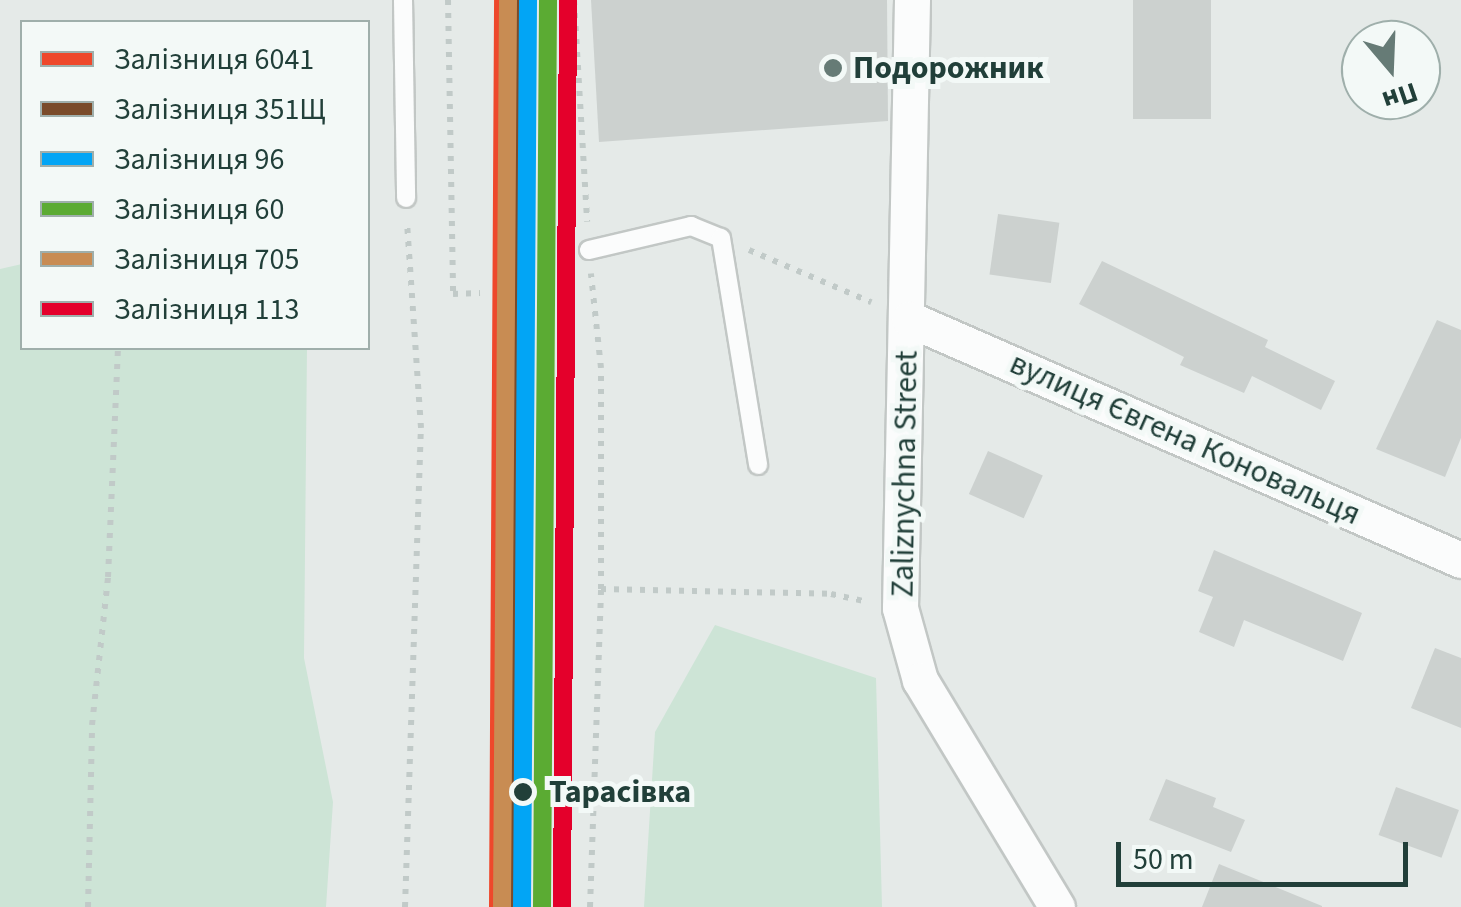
<!DOCTYPE html>
<html>
<head>
<meta charset="utf-8">
<style>
  body { margin:0 }
  #map { position:relative; width:1461px; height:907px; overflow:hidden; background:#e5eae8; font-family:"Source Sans 3",sans-serif }
  div>[style] { position:absolute }
  .green>* { inset:0; background:#cde4d6 }
  .building>* { inset:0; background:#ccd1cf; transform-origin:0 0 }
  .path>* { height:6px; margin-top:-3px; transform-origin:0; background:repeating-linear-gradient(90deg,#c1cac8 0 5px,transparent 0 13px) }
  .roads { filter:drop-shadow(2px 0 #c2c7c5) drop-shadow(-2px 0 #c2c7c5) drop-shadow(0 2px #c2c7c5) drop-shadow(0 -2px #c2c7c5) }
  .service>* { height:18px; margin:-9px; padding:0 9px; transform-origin:9px; border-radius:9px; background:#fbfcfc }
  .minor>* { height:35px; margin:-17.5px; padding:0 17.5px; transform-origin:17.5px; border-radius:17.5px; background:#fbfcfc }
  .rail-1>* { height:18px; margin:-9px; padding:0 9px; transform-origin:9px; border-radius:9px; background:#ee482b }
  .rail-2>* { height:18px; margin:-9px; padding:0 9px; transform-origin:9px; border-radius:9px; background:#7a4b2a }
  .rail-3>* { height:18px; margin:-9px; padding:0 9px; transform-origin:9px; border-radius:9px; background:#02a5f5 }
  .rail-4>* { height:18px; margin:-9px; padding:0 9px; transform-origin:9px; border-radius:9px; background:#5bab33 }
  .rail-5>* { height:18px; margin:-9px; padding:0 9px; transform-origin:9px; border-radius:9px; background:#c88c53 }
  .rail-6>* { height:18px; margin:-9px; padding:0 9px; transform-origin:9px; border-radius:9px; background:#e4002b }
  .dots>* { width:28px; height:28px; translate:-50% -50%; box-sizing:border-box; border:5px solid #f3f9f7; border-radius:50% }
  span { translate:-50% -50%; white-space:nowrap; text-align:center; line-height:1.15; -webkit-text-stroke:10px #f3f9f7; paint-order:stroke }
  .poi-label { font-size:32px; color:#213f39; font-weight:700 }
  .left { translate:0 -50%; text-align:left }
  .street-label { font-size:32px; color:#213f39 }
  .stop-label { font-size:32px; color:#213f39; font-weight:700 }
  .legend { position:absolute; left:20px; top:20px; width:350px; height:330px; box-sizing:border-box; background:#f3f9f7; border:2px solid #9fafab; margin:0; padding:12px 18px; list-style:none; font-size:30px; color:#213f39 }
  .legend li { display:flex; align-items:center; gap:20px; height:50px }
  .legend b { width:50px; border:2px solid #9fafab }
  .north { position:absolute; left:1341px; top:20px; width:100px; height:100px; box-sizing:border-box; background:#f3f9f7; border:2px solid #9fafab; border-radius:50%; rotate:161deg; font-size:28px; font-weight:700; line-height:40px; text-align:center; color:#213f39 }
  .north::after { content:''; display:block; margin:auto; width:35px; height:45px; background:#667b76; clip-path:polygon(50% 0,100% 100%,50% 72%,0 100%) }
  .scale { position:absolute; left:1116px; top:842px; width:292px; height:45px; box-sizing:border-box; border:5px solid #213f39; border-top:0; padding-left:12px; font-size:30px; line-height:35px; white-space:nowrap; color:#213f39; -webkit-text-stroke:8px #f3f9f7; paint-order:stroke }
</style>
</head>
<body>
<div id="map">
  <div class="green">
    <i style="clip-path:polygon(22px 264px,22px 348px,307px 348px,304px 658px,333px 802px,326px 907px,0 907px,0 269px)"></i>
    <i style="clip-path:polygon(715px 625px,876px 678px,882px 907px,644px 907px,655px 732px)"></i>
  </div>
  <div class="building">
    <i style="clip-path:polygon(591px 0,887px 0,888px 121px,599px 142px)"></i>
    <i style="left:1133px;top:0;width:78px;height:119px"></i>
    <i style="left:998px;top:214px;width:62px;height:61px;rotate:8deg"></i>
    <i style="clip-path:polygon(1102px 261px,1268px 340px,1265px 347px,1335px 381px,1321px 410px,1252px 376px,1244px 393px,1180px 365px,1184px 357px,1079px 304px)"></i>
    <i style="clip-path:polygon(1437px 320px,1461px 330px,1461px 438px,1445px 477px,1376px 449px)"></i>
    <i style="left:988px;top:451px;width:60px;height:47px;rotate:24deg"></i>
    <i style="clip-path:polygon(1214px 550px,1362px 613px,1343px 661px,1244px 620px,1234px 647px,1199px 632px,1213px 597px,1198px 591px)"></i>
    <i style="clip-path:polygon(1435px 648px,1461px 658px,1461px 728px,1411px 708px)"></i>
    <i style="clip-path:polygon(1166px 779px,1216px 798px,1213px 807px,1245px 820px,1231px 852px,1149px 820px)"></i>
    <i style="left:1396px;top:787px;width:67px;height:51px;rotate:20deg"></i>
    <i style="clip-path:polygon(1219px 864px,1322px 906px,1322px 907px,1202px 907px)"></i>
  </div>
  <div class="path">
    <i style="left:448px;top:0;width:294px;rotate:89deg"></i>
    <i style="left:453px;top:294px;width:27px;rotate:-2deg"></i>
    <i style="left:574px;top:0;width:222px;rotate:86.6deg"></i>
    <i style="left:749px;top:250px;width:133px;rotate:23.1deg"></i>
    <i style="left:601px;top:589px;width:230px;rotate:1.2deg"></i>
    <i style="left:831px;top:594px;width:34px;rotate:12deg"></i>
    <i style="left:88px;top:907px;width:182px;rotate:-88.7deg"></i>
    <i style="left:92px;top:725px;width:149px;rotate:-83.8deg"></i>
    <i style="left:108px;top:577px;width:229px;rotate:-87.5deg"></i>
    <i style="left:405px;top:907px;width:479px;rotate:-88.1deg"></i>
    <i style="left:421px;top:428px;width:204px;rotate:-93.9deg"></i>
    <i style="left:590px;top:907px;width:318px;rotate:-88deg"></i>
    <i style="left:601px;top:589px;width:221px;rotate:-90deg"></i>
    <i style="left:601px;top:368px;width:95px;rotate:-96.1deg"></i>
  </div>
  <div class="roads">
    <div class="service">
      <i style="left:403px;top:0;width:198px;rotate:89.1deg"></i>
      <i style="left:589px;top:250px;width:105px;rotate:-13.2deg"></i>
      <i style="left:691px;top:226px;width:32px;rotate:22deg"></i>
      <i style="left:721px;top:238px;width:230px;rotate:80.7deg"></i>
    </div>
    <div class="minor">
      <i style="left:912px;top:0;width:608px;rotate:91.13deg"></i>
      <i style="left:900px;top:608px;width:75px;rotate:74.5deg"></i>
      <i style="left:920px;top:680px;width:265px;rotate:58.9deg"></i>
      <i style="left:909px;top:319px;width:602px;rotate:23.59deg"></i>
    </div>
  </div>
  <div class="rail-1">
    <i style="left:498px;top:907px;width:907px;rotate:-89.68deg"></i>
  </div>
  <div class="rail-2">
    <i style="left:518px;top:907px;width:907px;rotate:-89.68deg"></i>
  </div>
  <div class="rail-3">
    <i style="left:522px;top:907px;width:907px;rotate:-89.62deg"></i>
  </div>
  <div class="rail-4">
    <i style="left:542px;top:907px;width:907px;rotate:-89.62deg"></i>
  </div>
  <div class="rail-5">
    <i style="left:502px;top:907px;width:907px;rotate:-89.62deg"></i>
  </div>
  <div class="rail-6">
    <i style="left:562px;top:907px;width:907px;rotate:-89.62deg"></i>
  </div>
  <div class="dots">
    <i style="left:833px;top:68px;background:#667b76"></i>
    <i style="left:523px;top:792px;background:#213f39"></i>
  </div>
  <div class="poi-label">
    <span class="left" style="left:853px;top:68px">Подорожник</span>
  </div>
  <div class="street-label">
    <span style="left:1185px;top:439px;rotate:24deg">вулиця Євгена Коновальця</span>
    <span style="left:905px;top:474px;rotate:-89deg">Zaliznychna Street</span>
  </div>
  <div class="stop-label">
    <span class="left" style="left:549px;top:792px">Тарасівка</span>
  </div>
  <ul class="legend">
  <li><b style="height:12px;background:#ee482b"></b>Залізниця 6041</li>
  <li><b style="height:12px;background:#7a4b2a"></b>Залізниця 351Щ</li>
  <li><b style="height:12px;background:#02a5f5"></b>Залізниця 96</li>
  <li><b style="height:12px;background:#5bab33"></b>Залізниця 60</li>
  <li><b style="height:12px;background:#c88c53"></b>Залізниця 705</li>
  <li><b style="height:12px;background:#e4002b"></b>Залізниця 113</li>
  </ul>
  <div class="north">Пн</div>
  <div class="scale">50 m</div>
</div>
</body>
</html>
